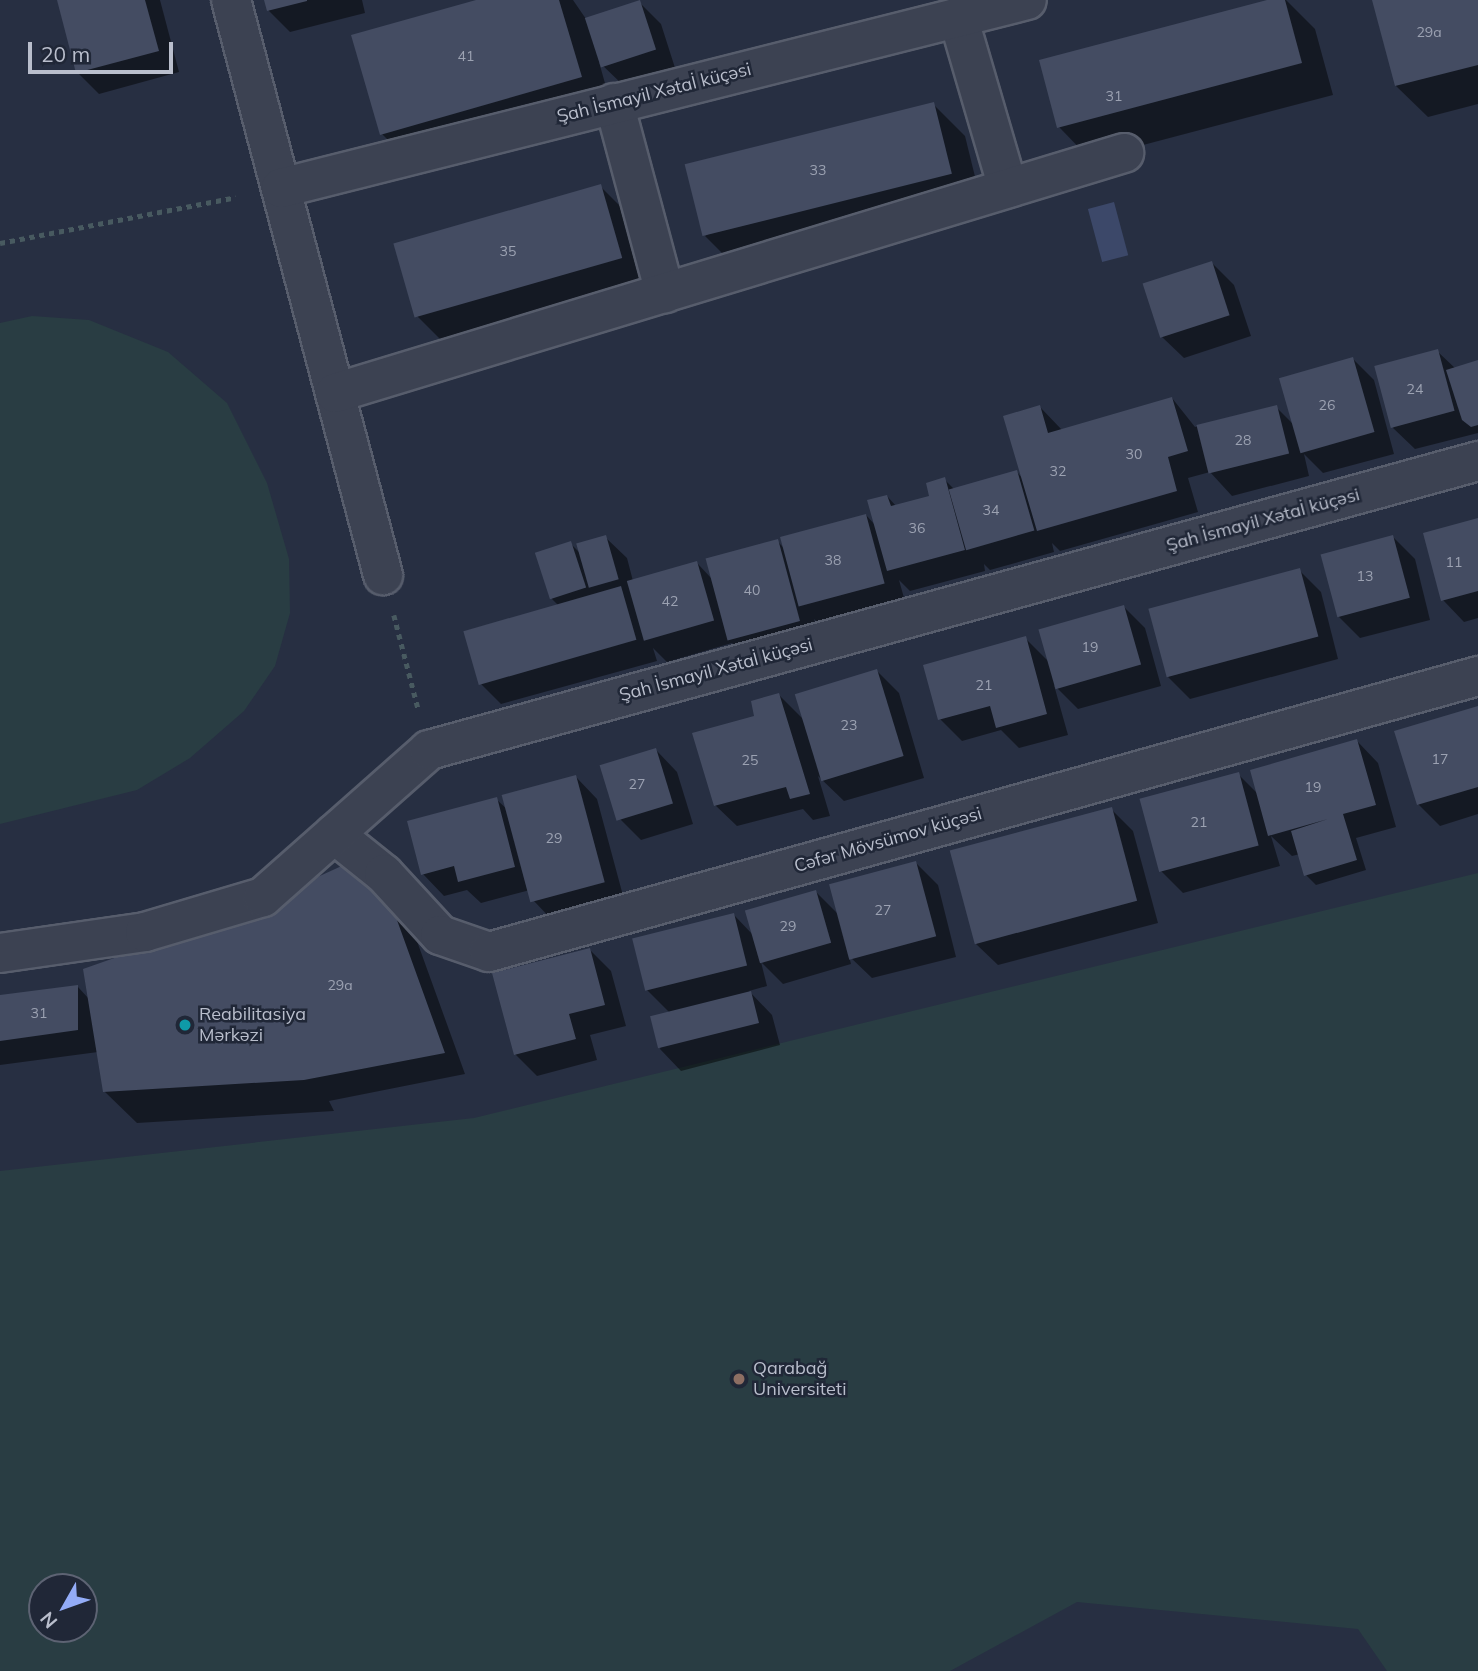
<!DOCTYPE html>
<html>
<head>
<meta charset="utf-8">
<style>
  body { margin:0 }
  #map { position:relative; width:1478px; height:1671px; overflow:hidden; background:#272f42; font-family:Mulish,sans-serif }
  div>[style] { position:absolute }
  .green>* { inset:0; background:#293d43 }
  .water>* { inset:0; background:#3c4869; transform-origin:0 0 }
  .shadow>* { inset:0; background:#0007 }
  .building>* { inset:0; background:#444c62; transform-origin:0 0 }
  .path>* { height:4.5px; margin-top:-2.25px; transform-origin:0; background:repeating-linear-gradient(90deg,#485a60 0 5px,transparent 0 10px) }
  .roads { filter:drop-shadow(2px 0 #575d6c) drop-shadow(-2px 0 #575d6c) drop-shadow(0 2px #575d6c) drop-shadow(0 -2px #575d6c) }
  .minor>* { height:38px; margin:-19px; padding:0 19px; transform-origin:19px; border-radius:19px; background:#3c4252 }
  .dots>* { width:19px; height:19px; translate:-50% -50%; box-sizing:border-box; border:4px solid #202737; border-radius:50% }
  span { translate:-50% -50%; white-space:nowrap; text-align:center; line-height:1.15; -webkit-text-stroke:5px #202737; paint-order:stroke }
  .number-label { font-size:14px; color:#9ca2b2 }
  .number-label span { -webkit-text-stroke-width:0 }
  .street-label { font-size:18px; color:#b9becc }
  .poi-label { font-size:18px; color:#b9becc }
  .left { translate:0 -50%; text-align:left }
  .north { position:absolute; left:28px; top:1573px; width:70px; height:70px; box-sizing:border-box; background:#202737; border:2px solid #5d6373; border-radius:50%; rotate:230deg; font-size:19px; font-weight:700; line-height:28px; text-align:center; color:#b9becc }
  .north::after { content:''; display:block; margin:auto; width:24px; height:32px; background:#93acf7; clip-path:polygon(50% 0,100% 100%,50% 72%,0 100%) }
  .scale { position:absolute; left:28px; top:42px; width:145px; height:32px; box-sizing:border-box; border:4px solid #b9becc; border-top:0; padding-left:9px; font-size:21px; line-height:24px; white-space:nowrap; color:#b9becc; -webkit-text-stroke:5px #202737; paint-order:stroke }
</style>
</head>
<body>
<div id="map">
  <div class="green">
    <i style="clip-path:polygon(32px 316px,89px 320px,168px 352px,227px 403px,267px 483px,289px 559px,290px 613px,275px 666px,244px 711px,190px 758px,137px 790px,0 824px,0 323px)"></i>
    <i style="clip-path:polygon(evenodd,1478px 873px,1478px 1671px,1387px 1671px,1358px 1629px,1077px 1602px,950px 1671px,0 1671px,0 1171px,474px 1118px,1478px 873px,84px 1587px,84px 1629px,42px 1629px,42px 1587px,84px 1587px)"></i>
  </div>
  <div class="water">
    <i style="left:1114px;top:202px;width:55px;height:27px;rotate:75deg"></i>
  </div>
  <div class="shadow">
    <i style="clip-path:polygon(58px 0,160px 0,179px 72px,99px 94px,77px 72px)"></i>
    <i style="clip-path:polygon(266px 0,362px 0,365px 13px,290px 32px,269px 11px)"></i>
    <i style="clip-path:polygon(482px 0,573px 0,586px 19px,639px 2px,661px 24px,676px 71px,625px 87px,599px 62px,612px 108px,413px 165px,382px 134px)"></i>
    <i style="clip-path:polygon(1273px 0,1286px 0,1315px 29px,1333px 95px,1090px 159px,1059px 127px)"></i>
    <i style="clip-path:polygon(1374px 0,1478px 0,1478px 104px,1428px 117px,1396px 86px)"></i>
    <i style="clip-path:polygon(933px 104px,965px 136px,982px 205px,737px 268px,705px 236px)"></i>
    <i style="clip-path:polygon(600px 186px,632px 218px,652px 290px,449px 348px,417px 316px)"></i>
    <i style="clip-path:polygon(1212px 263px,1234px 285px,1251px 336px,1184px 358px,1162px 337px)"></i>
    <i style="clip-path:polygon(1437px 351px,1456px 369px,1478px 362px,1478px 433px,1415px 449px,1393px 428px)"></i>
    <i style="clip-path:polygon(1353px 359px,1374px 380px,1394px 454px,1323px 473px,1304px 454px,1309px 476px,1232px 496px,1210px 472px,1188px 478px,1198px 512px,1060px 551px,1052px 543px,1054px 552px,990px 570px,984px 564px,985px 571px,910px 591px,899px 580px,906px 605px,822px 627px,814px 619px,820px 643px,750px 662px,732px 643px,667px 662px,653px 648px,657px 661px,501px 704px,480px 683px,466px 631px,558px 605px,552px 599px,570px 543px,582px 555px,605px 537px,627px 558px,633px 581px,697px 563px,712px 579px,777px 541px,785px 549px,866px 515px,876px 526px,887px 496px,896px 506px,931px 497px,944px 479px,954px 489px,1017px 472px,1023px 479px,1040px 407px,1062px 430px,1172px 398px,1195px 427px,1276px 407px,1294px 425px)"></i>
    <i style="clip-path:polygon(1478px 520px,1478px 618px,1464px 622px,1443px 600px)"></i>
    <i style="clip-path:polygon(1393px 537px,1415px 559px,1430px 620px,1360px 638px,1338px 616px)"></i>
    <i style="clip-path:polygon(1299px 570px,1321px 592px,1338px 659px,1190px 699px,1168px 677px)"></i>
    <i style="clip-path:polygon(1124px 607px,1145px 628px,1161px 686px,1078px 709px,1054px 685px,1068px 735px,1019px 748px,1001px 730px,962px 741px,940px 719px,1025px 638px,1049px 662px)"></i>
    <i style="clip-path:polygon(877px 671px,899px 693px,924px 778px,844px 801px,818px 776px,830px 816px,813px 820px,803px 809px,737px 826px,715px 805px,757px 717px,779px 695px,804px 720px)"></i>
    <i style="clip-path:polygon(1478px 708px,1478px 814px,1440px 826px,1418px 804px)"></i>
    <i style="clip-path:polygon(1357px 741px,1378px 763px,1396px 827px,1356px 838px,1366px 870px,1316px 885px,1306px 875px,1300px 854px,1292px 856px,1271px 836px,1280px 866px,1183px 893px,1161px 871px,1238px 774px,1258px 794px)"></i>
    <i style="clip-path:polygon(656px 750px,677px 772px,693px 824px,641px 840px,619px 818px)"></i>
    <i style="clip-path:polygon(576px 777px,597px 799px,625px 903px,554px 922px,533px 900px,530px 890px,481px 903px,467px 890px,444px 896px,423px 874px,496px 799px,509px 811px)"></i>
    <i style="clip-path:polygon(1111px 809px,1133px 831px,1158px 923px,998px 965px,976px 944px)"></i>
    <i style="clip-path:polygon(916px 863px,938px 885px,956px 957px,872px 978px,849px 956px,851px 964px,783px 984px,761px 962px,767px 986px,749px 991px,772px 1015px,780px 1045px,681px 1071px,660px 1049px,671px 1014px,647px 990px,734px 915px,754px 936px,816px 892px,840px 916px)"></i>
    <i style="clip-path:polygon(405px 908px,465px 1074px,329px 1101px,334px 1111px,137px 1123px,105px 1092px,98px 1052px,0 1065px,0 997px,78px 987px,89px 999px)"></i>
    <i style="clip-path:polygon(590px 950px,611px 971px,626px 1026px,590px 1035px,597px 1060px,537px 1076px,515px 1054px)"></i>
  </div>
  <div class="building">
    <i style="clip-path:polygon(57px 0,145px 0,159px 51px,76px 73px)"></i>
    <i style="clip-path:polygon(264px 0,307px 0,307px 1px,267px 11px)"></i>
    <i style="clip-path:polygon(476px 0,559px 0,582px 77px,380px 135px,351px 35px)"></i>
    <i style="left:640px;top:0;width:52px;height:58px;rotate:72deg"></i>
    <i style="clip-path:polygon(1267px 0,1285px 0,1302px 63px,1057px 128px,1039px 60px)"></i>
    <i style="clip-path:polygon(1372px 0,1478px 0,1478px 65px,1395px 86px)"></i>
    <i style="left:934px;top:102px;width:74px;height:257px;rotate:76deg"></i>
    <i style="left:601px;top:184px;width:77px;height:216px;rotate:74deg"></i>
    <i style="left:1212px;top:261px;width:57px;height:73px;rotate:72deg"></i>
    <i style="left:1438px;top:349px;width:64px;height:66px;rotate:75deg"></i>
    <i style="left:1353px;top:357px;width:78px;height:77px;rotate:74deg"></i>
    <i style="clip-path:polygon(1478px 360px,1478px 425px,1471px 427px,1462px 420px,1446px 370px)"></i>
    <i style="clip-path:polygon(1172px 397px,1188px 451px,1168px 457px,1177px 491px,1037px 531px,1003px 416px,1040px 405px,1048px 433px)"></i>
    <i style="left:1277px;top:405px;width:50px;height:83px;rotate:76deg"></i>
    <i style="left:1017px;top:470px;width:63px;height:71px;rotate:74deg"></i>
    <i style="clip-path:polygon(945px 477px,965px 550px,887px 571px,867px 500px,887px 495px,891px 506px,929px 496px,926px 483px)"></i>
    <i style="left:866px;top:514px;width:72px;height:89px;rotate:75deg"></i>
    <i style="clip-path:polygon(1478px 518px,1478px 591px,1441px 601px,1423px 533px)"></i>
    <i style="left:606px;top:535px;width:46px;height:31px;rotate:74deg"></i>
    <i style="left:1393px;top:535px;width:65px;height:75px;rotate:75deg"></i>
    <i style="left:778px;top:539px;width:85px;height:75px;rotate:75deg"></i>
    <i style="left:571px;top:541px;width:49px;height:38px;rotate:72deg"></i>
    <i style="left:697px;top:561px;width:62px;height:73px;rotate:74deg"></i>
    <i style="left:1300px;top:568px;width:71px;height:157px;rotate:75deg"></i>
    <i style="left:621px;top:586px;width:56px;height:164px;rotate:74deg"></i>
    <i style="left:1124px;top:605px;width:62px;height:89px;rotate:74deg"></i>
    <i style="clip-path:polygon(1026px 636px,1047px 714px,996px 728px,990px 706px,938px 720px,923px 665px)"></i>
    <i style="left:877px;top:669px;width:91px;height:86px;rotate:73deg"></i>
    <i style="clip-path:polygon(779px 693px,810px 794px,790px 799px,786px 787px,714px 806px,692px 733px,754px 716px,751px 701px)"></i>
    <i style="clip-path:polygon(1478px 706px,1478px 787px,1417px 805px,1394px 731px)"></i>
    <i style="clip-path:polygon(1357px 739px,1376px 805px,1343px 814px,1357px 860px,1304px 876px,1291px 831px,1328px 819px,1268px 836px,1250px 770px)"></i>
    <i style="left:656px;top:748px;width:58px;height:59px;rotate:73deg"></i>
    <i style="left:1239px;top:772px;width:76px;height:103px;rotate:75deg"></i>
    <i style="left:576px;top:775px;width:111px;height:77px;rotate:75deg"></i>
    <i style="clip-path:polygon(497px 797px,515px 867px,458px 882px,454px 866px,421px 875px,407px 821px)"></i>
    <i style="left:1112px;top:807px;width:97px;height:168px;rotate:75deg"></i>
    <i style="left:916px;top:861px;width:78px;height:90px;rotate:75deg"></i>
    <i style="clip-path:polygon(346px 864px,384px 884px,445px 1053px,304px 1080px,103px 1092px,83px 969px,228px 918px)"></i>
    <i style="left:816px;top:890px;width:55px;height:74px;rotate:74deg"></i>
    <i style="left:734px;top:913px;width:54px;height:105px;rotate:76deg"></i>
    <i style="clip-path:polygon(590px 948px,605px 1005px,569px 1014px,576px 1039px,514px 1055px,492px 973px)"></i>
    <i style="clip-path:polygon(78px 985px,78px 1030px,0 1041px,0 995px)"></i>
    <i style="left:751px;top:991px;width:33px;height:104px;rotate:76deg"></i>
  </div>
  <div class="path">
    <i style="left:0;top:243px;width:240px;rotate:-11deg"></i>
    <i style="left:394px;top:615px;width:96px;rotate:75.5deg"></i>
  </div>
  <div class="roads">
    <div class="minor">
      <i style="left:231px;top:0;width:595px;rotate:75.19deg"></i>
      <i style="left:958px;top:17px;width:178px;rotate:73.7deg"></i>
      <i style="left:614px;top:103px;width:197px;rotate:75deg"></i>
      <i style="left:281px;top:188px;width:769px;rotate:-14.14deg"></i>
      <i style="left:335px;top:393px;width:825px;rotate:-16.92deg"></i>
      <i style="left:334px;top:834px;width:64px;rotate:38.7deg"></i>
      <i style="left:384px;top:874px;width:83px;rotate:47.4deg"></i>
      <i style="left:440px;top:935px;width:52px;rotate:19.1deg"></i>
      <i style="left:489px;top:952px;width:1027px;rotate:-15.59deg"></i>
      <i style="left:0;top:953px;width:147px;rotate:-8.2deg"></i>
      <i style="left:145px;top:932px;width:123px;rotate:-16.5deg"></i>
      <i style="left:263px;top:897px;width:222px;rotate:-41.5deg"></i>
      <i style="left:429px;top:750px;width:1088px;rotate:-15.4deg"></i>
    </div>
  </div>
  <div class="dots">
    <i style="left:185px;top:1025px;background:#0f9aa8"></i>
    <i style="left:739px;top:1379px;background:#8d6e63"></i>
  </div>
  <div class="number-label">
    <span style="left:1429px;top:32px">29a</span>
    <span style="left:466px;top:56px">41</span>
    <span style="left:1114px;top:96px">31</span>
    <span style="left:818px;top:170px">33</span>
    <span style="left:508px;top:251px">35</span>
    <span style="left:1415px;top:389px">24</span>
    <span style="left:1327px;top:405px">26</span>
    <span style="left:1243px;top:440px">28</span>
    <span style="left:1134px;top:454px">30</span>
    <span style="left:1058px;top:471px">32</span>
    <span style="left:991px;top:510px">34</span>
    <span style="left:917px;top:528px">36</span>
    <span style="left:833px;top:560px">38</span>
    <span style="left:1454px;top:562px">11</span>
    <span style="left:1365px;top:576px">13</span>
    <span style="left:752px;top:590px">40</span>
    <span style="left:670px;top:601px">42</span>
    <span style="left:1090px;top:647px">19</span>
    <span style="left:984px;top:685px">21</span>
    <span style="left:849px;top:725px">23</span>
    <span style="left:1440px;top:759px">17</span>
    <span style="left:750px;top:760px">25</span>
    <span style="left:637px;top:784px">27</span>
    <span style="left:1313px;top:787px">19</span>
    <span style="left:1199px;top:822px">21</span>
    <span style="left:554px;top:838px">29</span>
    <span style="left:883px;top:910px">27</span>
    <span style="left:788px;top:926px">29</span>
    <span style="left:340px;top:985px">29a</span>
    <span style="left:39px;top:1013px">31</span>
  </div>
  <div class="street-label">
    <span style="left:654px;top:93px;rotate:-14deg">Şah İsmayil Xətaİ küçəsi</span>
    <span style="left:1263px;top:520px;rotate:-15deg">Şah İsmayil Xətaİ küçəsi</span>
    <span style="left:716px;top:670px;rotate:-15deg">Şah İsmayil Xətaİ küçəsi</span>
    <span style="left:888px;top:840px;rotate:-16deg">Cəfər Mövsümov küçəsi</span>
  </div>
  <div class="poi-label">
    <span class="left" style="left:199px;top:1025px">Reabilitasiya<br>Mərkəzi</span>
    <span class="left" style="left:753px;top:1379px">Qarabağ<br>Universiteti</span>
  </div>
  <div class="north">N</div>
  <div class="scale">20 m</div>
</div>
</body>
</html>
